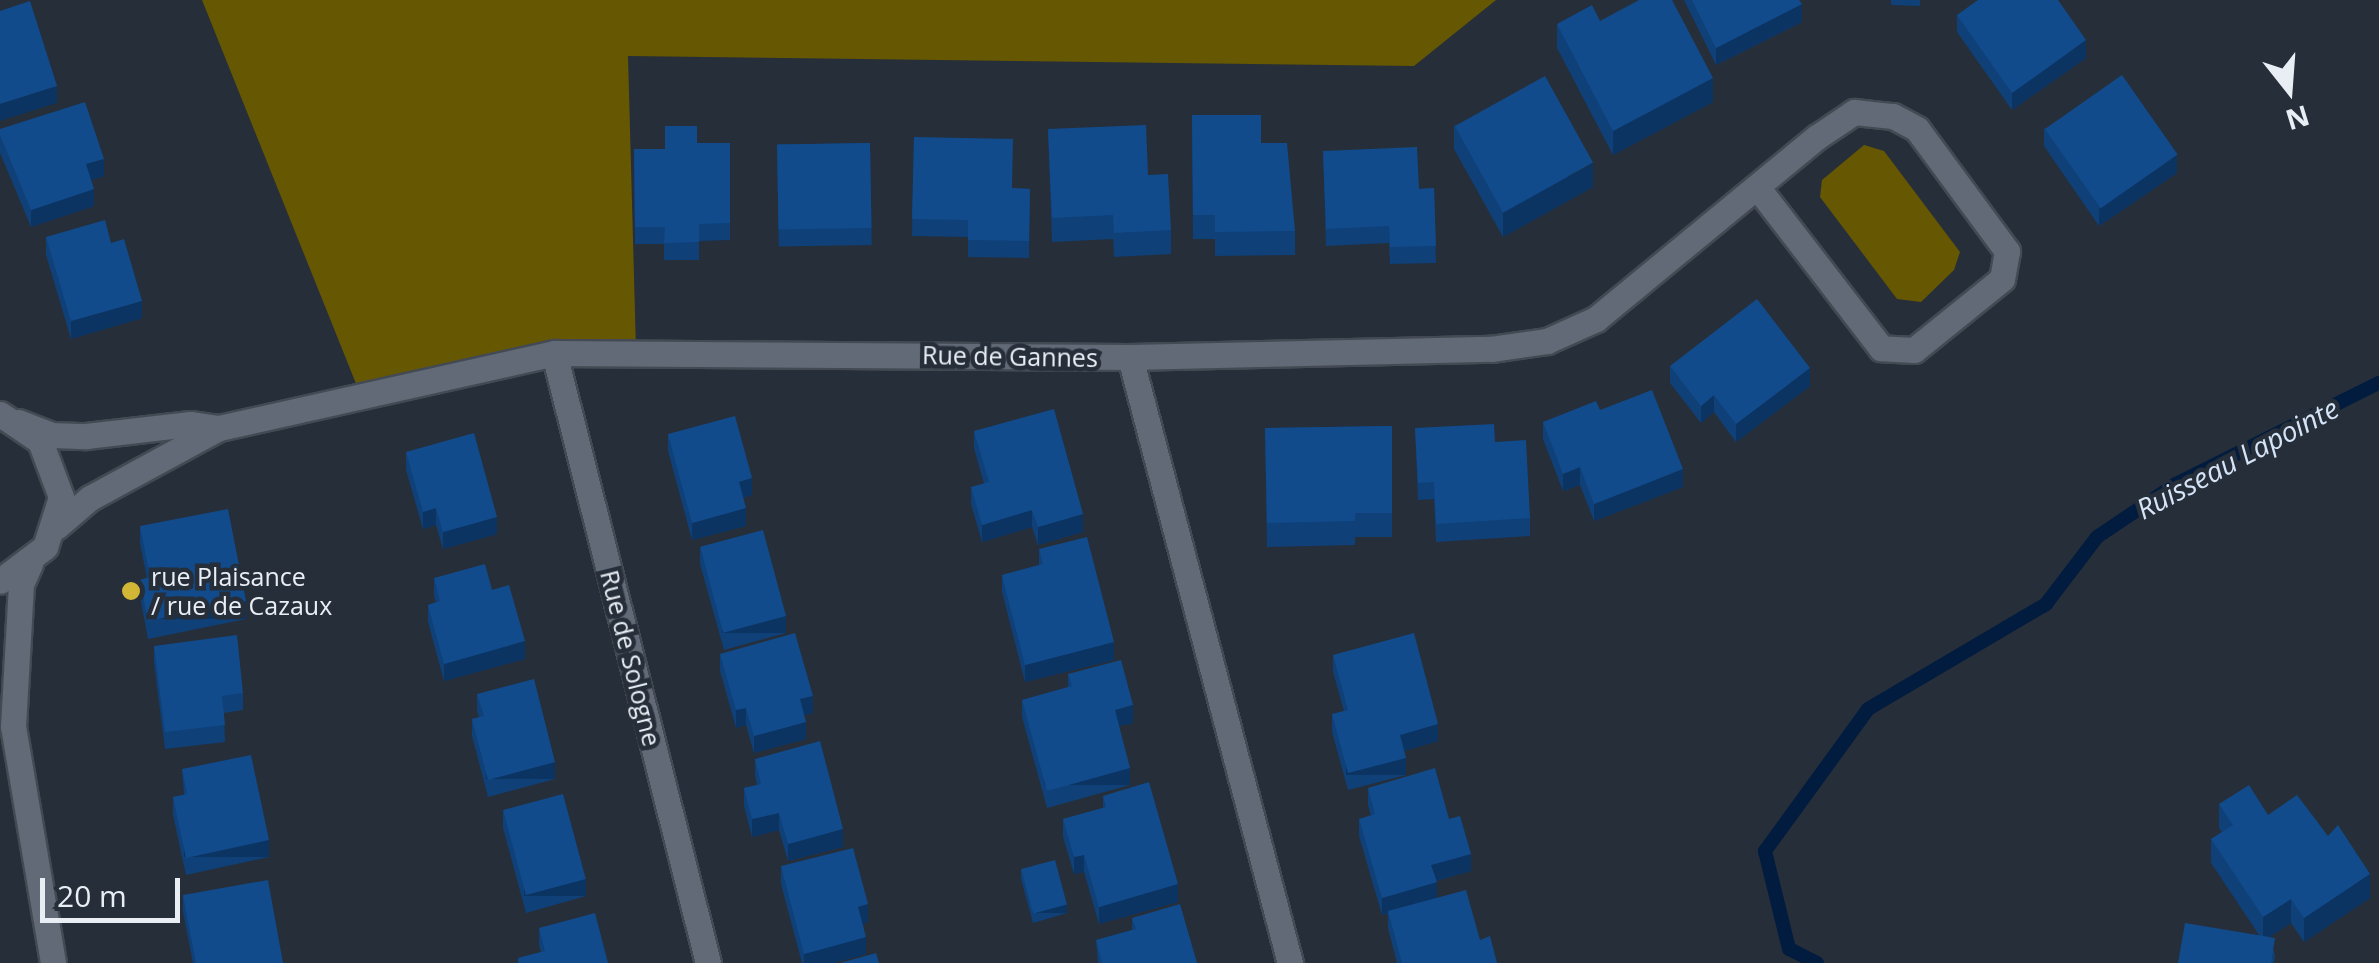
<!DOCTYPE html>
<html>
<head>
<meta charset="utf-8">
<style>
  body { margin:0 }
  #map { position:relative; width:2379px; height:963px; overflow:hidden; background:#262e39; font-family:"Open Sans",sans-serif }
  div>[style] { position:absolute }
  .green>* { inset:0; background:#665702 }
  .stream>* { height:14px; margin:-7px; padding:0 7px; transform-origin:7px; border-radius:7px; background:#011c3f }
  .roads { filter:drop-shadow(2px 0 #434a53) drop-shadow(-2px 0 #434a53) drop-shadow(0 2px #434a53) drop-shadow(0 -2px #434a53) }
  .minor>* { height:25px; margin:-12.5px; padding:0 12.5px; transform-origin:12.5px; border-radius:12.5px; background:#616a76 }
  .tertiary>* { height:25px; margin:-12.5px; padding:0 12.5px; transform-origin:12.5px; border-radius:12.5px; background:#616a76 }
  .wall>* { inset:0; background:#0f4078; transform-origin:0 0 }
  .shaded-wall>* { inset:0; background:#0c3462; transform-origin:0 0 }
  .building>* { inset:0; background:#114b8c; transform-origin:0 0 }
  .dots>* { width:28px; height:28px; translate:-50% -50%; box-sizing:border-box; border:5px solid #262e39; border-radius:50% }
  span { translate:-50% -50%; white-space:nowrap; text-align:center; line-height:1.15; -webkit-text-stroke:9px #262e39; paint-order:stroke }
  .street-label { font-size:25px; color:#e9eef5 }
  .poi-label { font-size:25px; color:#e9eef5 }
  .left { translate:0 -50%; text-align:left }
  .water-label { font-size:28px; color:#d5e4f7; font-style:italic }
  .north { position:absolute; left:2239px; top:40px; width:100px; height:100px; -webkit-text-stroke:8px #262e39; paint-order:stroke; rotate:163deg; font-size:28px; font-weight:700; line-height:40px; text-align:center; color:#e9eef5 }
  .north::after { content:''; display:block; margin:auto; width:35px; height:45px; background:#e9eef5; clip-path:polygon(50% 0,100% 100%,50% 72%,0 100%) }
  .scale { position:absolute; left:40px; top:878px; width:140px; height:45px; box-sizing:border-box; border:5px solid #e9eef5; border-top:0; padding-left:12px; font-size:30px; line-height:35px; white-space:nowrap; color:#e9eef5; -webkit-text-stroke:8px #262e39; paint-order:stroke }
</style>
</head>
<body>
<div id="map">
  <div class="green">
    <i style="clip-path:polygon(202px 0,1496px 0,1414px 66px,628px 56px,636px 350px,361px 396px)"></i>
    <i style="clip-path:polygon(1864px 145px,1884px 151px,1960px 252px,1954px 270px,1921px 302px,1897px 299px,1820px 197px,1822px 180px)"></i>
  </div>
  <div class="stream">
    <i style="left:1817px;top:963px;width:31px;rotate:-153deg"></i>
    <i style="left:1789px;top:949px;width:101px;rotate:-103.8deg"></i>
    <i style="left:1765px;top:851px;width:175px;rotate:-54deg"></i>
    <i style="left:1868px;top:709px;width:207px;rotate:-30.5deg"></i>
    <i style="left:2046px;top:604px;width:84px;rotate:-52.7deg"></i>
    <i style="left:2097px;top:537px;width:95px;rotate:-33.9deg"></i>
    <i style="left:2176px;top:484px;width:227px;rotate:-26.5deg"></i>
  </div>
  <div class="roads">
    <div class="minor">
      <i style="left:554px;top:353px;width:629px;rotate:75.83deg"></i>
      <i style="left:1130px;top:357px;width:627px;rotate:75.21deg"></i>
      <i style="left:18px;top:422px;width:36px;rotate:21deg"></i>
      <i style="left:52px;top:435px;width:34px;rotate:2deg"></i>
      <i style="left:86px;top:436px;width:105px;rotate:-6.6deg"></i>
      <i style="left:190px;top:424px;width:29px;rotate:8deg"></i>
      <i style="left:56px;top:527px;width:45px;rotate:-40.5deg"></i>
      <i style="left:90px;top:498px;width:147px;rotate:-28.5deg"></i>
      <i style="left:219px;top:428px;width:343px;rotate:-12.6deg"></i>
      <i style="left:554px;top:353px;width:576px;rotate:0.4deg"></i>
      <i style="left:1130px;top:357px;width:361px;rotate:-1.3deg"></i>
      <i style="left:1491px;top:349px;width:57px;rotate:-8.1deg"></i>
      <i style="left:1547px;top:341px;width:54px;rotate:-24.2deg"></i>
      <i style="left:1596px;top:319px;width:286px;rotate:-39.5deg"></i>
      <i style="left:1817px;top:137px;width:45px;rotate:-34deg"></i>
      <i style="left:1854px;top:112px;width:39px;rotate:6deg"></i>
      <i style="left:1893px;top:116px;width:27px;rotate:28deg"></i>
      <i style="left:1917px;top:129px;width:152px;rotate:53.6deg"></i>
      <i style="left:2007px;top:251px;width:28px;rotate:100deg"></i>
      <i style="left:2002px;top:279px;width:113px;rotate:141.1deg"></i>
      <i style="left:1914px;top:350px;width:33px;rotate:-177deg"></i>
      <i style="left:1881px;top:348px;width:202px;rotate:-127.6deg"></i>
    </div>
    <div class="tertiary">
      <i style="left:0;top:414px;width:48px;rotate:34deg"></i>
      <i style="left:40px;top:441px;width:60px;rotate:69.4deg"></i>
      <i style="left:61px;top:497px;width:52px;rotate:107.7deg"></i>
      <i style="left:45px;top:547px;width:56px;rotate:142.9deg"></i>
      <i style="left:30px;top:564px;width:22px;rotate:114deg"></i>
      <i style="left:21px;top:584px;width:142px;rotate:93.2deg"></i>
      <i style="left:13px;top:726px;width:240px;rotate:80.4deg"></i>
    </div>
  </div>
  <div class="wall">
    <i style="clip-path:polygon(1684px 0,1799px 0,1802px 22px,1716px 65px)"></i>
    <i style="clip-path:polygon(1891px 0,1920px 0,1920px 6px,1891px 5px)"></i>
    <i style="clip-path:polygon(1957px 15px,2086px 58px,2012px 110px,1957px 32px)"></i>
    <i style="clip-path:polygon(1557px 24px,1713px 102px,1613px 155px,1557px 48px)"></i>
    <i style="clip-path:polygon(1192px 115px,1261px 143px,1295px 231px,1295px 255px,1215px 256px,1215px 239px,1193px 239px)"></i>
    <i style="clip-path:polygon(1454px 125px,1593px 187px,1503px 237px,1454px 149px)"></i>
    <i style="clip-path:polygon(2044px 128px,2177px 173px,2099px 226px,2044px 146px)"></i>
    <i style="clip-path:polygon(0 129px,104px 176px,91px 180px,94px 206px,31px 227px,0 153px)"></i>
    <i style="clip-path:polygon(1048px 129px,1148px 175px,1171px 230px,1171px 254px,1114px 257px,1113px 239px,1052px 242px)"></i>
    <i style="clip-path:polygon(914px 137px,1013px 188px,1030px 189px,1029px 258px,968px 257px,968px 237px,912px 236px)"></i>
    <i style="clip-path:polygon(697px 143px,730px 143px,730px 240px,699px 241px,699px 260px,664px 260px,664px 244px,635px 244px,634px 149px,665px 149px)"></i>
    <i style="left:870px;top:143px;width:102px;height:93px;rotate:89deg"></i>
    <i style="clip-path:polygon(1323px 151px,1419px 189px,1434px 188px,1436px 263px,1390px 264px,1389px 243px,1326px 246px)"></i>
    <i style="clip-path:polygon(46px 237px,111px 243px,142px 318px,71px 339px,46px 255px)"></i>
    <i style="clip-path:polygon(1670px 366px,1810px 386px,1736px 442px,1714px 412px,1701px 423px,1670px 383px)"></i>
    <i style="clip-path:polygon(1543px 422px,1683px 487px,1594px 521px,1580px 485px,1563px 491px,1543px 439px)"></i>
    <i style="clip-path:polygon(1392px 426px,1392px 537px,1355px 537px,1355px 545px,1267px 547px,1265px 428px)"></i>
    <i style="clip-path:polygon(1415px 428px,1530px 518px,1530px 536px,1436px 542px,1434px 499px,1418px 500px)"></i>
    <i style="clip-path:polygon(974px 431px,1083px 532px,1038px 545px,1032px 527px,982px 542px,971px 504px,971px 487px,984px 484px,974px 448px)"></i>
    <i style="clip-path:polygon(668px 434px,752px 495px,743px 498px,746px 526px,692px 540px,668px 451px)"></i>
    <i style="clip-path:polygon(406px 452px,497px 534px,443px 549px,436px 525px,423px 529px,406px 470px)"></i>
    <i style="clip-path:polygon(140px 526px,246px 619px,148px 639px,140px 597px,140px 580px,147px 578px,140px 544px)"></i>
    <i style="clip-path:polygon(700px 547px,786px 633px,724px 650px,700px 564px)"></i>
    <i style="clip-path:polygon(1039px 549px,1114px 660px,1025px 682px,1002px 592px,1002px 575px,1039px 565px)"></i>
    <i style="clip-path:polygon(434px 578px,525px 659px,444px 681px,428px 622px,428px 605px,436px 602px,434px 596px)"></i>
    <i style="clip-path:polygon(154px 646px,243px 693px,243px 710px,224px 713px,225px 742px,165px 749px,154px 663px)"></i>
    <i style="clip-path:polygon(720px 654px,813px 713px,804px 715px,806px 739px,754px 753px,746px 725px,736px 728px,720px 671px)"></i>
    <i style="clip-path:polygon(1333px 655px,1438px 741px,1404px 751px,1406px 775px,1348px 790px,1332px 732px,1332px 714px,1344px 711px,1333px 672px)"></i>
    <i style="clip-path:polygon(1068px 674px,1133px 723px,1119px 726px,1130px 785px,1047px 808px,1022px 717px,1022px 700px,1068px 687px)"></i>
    <i style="clip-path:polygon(477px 694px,555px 779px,488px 797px,472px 736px,472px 719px,479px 717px,477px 711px)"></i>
    <i style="clip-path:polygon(755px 759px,843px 847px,788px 861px,779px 830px,752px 837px,744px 806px,744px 788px,757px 785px,755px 776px)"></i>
    <i style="clip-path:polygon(182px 769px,269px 857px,186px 875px,173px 815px,173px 797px,184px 795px)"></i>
    <i style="clip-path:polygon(1368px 788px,1449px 819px,1471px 871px,1436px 881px,1437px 898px,1480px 940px,1497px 963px,1397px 963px,1388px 928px,1388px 914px,1382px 915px,1359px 836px,1359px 819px,1371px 816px,1368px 805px)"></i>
    <i style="clip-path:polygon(1103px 796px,1178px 902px,1099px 924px,1084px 872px,1074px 874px,1063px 837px,1063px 819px,1103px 808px)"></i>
    <i style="clip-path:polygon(2219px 804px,2268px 815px,2370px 898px,2304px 942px,2291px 923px,2269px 937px,2275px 955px,2274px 963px,2178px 963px,2259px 935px,2211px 863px,2211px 839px,2222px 832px,2219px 828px)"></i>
    <i style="clip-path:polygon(503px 810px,586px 896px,526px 913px,503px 828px)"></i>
    <i style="clip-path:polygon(781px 866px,868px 922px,863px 923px,866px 954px,833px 963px,802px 963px,781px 884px)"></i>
    <i style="clip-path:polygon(1021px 870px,1067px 913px,1033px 923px,1021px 879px)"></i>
    <i style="clip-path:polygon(183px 895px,283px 963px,193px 963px,183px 912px)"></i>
    <i style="clip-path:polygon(1132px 918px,1197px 963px,1098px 963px,1096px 940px,1132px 930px)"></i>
    <i style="clip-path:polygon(539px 928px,608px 963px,518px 963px,518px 958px,541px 952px,539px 945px)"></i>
  </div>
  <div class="shaded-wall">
    <i style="clip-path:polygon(1802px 4px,1802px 22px,1716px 65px,1716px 48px)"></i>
    <i style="clip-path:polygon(2086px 40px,2086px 58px,2012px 110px,2012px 93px)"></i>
    <i style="clip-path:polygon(1713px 78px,1713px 102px,1613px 155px,1613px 131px)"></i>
    <i style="clip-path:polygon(57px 86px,57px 103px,0 121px,0 104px)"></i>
    <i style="clip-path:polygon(2177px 155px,2177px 173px,2099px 226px,2099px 209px)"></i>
    <i style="clip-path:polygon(104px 159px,104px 176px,86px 182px,86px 164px)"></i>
    <i style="clip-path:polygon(1593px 163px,1593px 187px,1503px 237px,1503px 213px)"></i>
    <i style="clip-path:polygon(94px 189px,94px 206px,31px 227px,31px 210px)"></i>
    <i style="clip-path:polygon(142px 301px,142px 318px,71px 339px,71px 321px)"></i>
    <i style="clip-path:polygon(1810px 368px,1810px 386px,1736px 442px,1736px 424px)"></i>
    <i style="clip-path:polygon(1714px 395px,1714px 412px,1701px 423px,1701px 406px)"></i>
    <i style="clip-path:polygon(1580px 467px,1580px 485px,1563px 491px,1563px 474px)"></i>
    <i style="clip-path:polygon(1683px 469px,1683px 487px,1594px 521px,1594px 504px)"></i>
    <i style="clip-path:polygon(752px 478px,752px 495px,739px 499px,739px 482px)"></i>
    <i style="clip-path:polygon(436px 508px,436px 525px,423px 529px,423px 512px)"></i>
    <i style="clip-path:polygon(746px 508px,746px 526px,692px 540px,692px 523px)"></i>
    <i style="clip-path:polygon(1032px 510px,1032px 527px,982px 542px,982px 525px)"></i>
    <i style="clip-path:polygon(1083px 514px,1083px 532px,1038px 545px,1038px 527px)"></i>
    <i style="clip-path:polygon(497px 517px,497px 534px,443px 549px,443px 532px)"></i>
    <i style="left:246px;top:601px;width:18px;height:100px;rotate:90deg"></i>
    <i style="left:786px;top:616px;width:17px;height:64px;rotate:90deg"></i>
    <i style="clip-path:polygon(525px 641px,525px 659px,444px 681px,444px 664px)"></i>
    <i style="clip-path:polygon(1114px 642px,1114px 660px,1025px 682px,1025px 665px)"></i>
    <i style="clip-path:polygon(813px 696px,813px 713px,800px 716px,800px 699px)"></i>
    <i style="clip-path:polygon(1133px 705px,1133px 723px,1115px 727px,1115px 710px)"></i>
    <i style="clip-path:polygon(746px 708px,746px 725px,736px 728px,736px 710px)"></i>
    <i style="clip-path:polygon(806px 722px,806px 739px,754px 753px,754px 736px)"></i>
    <i style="clip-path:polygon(1438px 724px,1438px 741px,1400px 752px,1400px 735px)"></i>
    <i style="left:1406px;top:758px;width:17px;height:60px;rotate:90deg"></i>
    <i style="left:555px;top:762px;width:17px;height:69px;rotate:90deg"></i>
    <i style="left:1130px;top:768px;width:17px;height:86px;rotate:90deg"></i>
    <i style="clip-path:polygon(779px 813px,779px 830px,752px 837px,752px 819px)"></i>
    <i style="clip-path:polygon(843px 829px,843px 847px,788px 861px,788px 844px)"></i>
    <i style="left:269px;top:840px;width:17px;height:85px;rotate:90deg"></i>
    <i style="clip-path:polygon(1471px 854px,1471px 871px,1431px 882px,1431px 865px)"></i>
    <i style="clip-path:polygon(1084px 855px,1084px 872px,1074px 874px,1074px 857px)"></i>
    <i style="clip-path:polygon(2370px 874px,2370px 898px,2304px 942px,2304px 918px)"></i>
    <i style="left:586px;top:879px;width:17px;height:62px;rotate:90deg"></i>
    <i style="clip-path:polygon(1437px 882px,1437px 899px,1382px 915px,1382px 898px)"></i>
    <i style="clip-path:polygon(1178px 884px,1178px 902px,1099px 924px,1099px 907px)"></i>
    <i style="clip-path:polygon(2291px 899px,2291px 923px,2263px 941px,2263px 917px)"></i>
    <i style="clip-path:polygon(868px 904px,868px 922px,858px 925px,858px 907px)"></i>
    <i style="left:1067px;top:904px;width:9px;height:35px;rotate:90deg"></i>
    <i style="clip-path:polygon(866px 937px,866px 954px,833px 963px,804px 963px,804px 954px)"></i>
  </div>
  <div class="building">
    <i style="clip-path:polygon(1639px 0,1672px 0,1713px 78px,1613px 131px,1557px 24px,1592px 5px,1600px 21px)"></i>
    <i style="clip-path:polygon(1692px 0,1799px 0,1802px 4px,1716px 48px)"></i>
    <i style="clip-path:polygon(1978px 0,2058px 0,2086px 40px,2012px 93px,1957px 15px)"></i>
    <i style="clip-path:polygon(30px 1px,57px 86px,0 104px,0 11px)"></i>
    <i style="left:2122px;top:75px;width:97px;height:94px;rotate:55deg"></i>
    <i style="left:1545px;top:76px;width:99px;height:103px;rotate:61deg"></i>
    <i style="clip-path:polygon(85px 102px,104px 159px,86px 164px,94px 189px,31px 210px,0 135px,0 129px)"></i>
    <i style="clip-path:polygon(1192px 115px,1261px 115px,1261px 143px,1287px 143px,1295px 231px,1215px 232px,1215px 215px,1193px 215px)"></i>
    <i style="clip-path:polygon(1146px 125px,1148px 175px,1168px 174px,1171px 230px,1114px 233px,1113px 215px,1052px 218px,1048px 129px)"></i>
    <i style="clip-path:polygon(665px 126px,697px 126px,697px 143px,730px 143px,730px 223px,699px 224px,699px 242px,664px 243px,665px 227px,635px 227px,634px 149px,665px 149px)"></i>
    <i style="clip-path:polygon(914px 137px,1013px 139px,1012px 188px,1030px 189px,1029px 241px,968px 240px,968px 220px,912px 219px)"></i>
    <i style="left:870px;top:143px;width:85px;height:93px;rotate:89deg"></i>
    <i style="clip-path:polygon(1417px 147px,1419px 189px,1434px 188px,1436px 246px,1390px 247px,1389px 226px,1326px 229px,1323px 151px)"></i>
    <i style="clip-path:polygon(105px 220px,111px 243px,124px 239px,142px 301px,71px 321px,46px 237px)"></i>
    <i style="clip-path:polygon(1757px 299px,1810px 368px,1736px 424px,1714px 395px,1701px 406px,1670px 366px)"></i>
    <i style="clip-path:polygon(1652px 390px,1683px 469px,1594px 504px,1580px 467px,1563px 474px,1543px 422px,1596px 401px,1600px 410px)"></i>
    <i style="clip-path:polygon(1054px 409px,1083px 514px,1038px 527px,1032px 510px,982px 525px,971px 487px,989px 482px,974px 431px)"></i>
    <i style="clip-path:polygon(735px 416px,752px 478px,739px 482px,746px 508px,692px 523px,668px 434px)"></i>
    <i style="clip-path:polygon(1494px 424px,1495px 442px,1526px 440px,1530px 518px,1436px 524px,1434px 482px,1418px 483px,1415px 428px)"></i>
    <i style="clip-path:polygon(1392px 426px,1392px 513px,1355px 513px,1355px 521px,1267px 523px,1265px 428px)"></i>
    <i style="clip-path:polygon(474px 433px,497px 517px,443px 532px,436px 508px,423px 512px,406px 452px)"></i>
    <i style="clip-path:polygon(228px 509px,246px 601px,148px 621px,140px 580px,150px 577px,140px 526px)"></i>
    <i style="left:763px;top:530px;width:89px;height:65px;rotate:75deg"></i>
    <i style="clip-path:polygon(1087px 537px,1114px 642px,1025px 665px,1002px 575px,1043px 564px,1039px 549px)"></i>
    <i style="clip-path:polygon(485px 564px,492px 590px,509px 585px,525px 641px,444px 664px,428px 605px,440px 601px,434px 578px)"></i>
    <i style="clip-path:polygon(795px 633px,813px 696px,800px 699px,806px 722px,754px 736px,746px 708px,736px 710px,720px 654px)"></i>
    <i style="clip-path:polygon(1414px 633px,1438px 724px,1400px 735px,1406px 758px,1348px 773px,1332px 714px,1348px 710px,1333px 655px)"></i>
    <i style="clip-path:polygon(237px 635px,243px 693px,222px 696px,225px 725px,165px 732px,154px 646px)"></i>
    <i style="clip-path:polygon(1121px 660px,1133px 705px,1115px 710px,1130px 768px,1047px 791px,1022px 700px,1072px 686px,1068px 674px)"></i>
    <i style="clip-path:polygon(534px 679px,555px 762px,488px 780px,472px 719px,484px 716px,477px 694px)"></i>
    <i style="clip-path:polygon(820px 741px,843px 829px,788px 844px,779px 813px,752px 819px,744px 788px,761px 784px,755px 759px)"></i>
    <i style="clip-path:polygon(251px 755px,269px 840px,186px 858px,173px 797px,187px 794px,182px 769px)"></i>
    <i style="clip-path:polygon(1435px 768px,1449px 819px,1460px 816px,1471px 854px,1431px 865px,1437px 882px,1382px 898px,1359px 819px,1375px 814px,1368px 788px)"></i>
    <i style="clip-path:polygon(1149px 782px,1178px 884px,1099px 907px,1084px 855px,1074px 857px,1063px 819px,1106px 807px,1103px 796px)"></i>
    <i style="clip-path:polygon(2249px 785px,2268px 815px,2297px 795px,2328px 836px,2338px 825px,2370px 874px,2304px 918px,2291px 899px,2263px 917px,2211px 839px,2233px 825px,2219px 804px)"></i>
    <i style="left:563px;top:794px;width:88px;height:62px;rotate:75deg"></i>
    <i style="clip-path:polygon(853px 848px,868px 904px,858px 907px,866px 937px,804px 954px,781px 866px)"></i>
    <i style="left:1055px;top:860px;width:46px;height:35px;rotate:75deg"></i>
    <i style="clip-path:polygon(268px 880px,283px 963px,196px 963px,183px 895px)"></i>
    <i style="clip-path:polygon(1466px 890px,1480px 940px,1490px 936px,1497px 963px,1402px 963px,1388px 911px)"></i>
    <i style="clip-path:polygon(1180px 904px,1197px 963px,1102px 963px,1096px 940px,1136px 929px,1132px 918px)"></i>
    <i style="clip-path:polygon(595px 913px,608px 963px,519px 963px,518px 958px,545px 951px,539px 928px)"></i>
    <i style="clip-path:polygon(2185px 923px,2275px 938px,2271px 963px,2178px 963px)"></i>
    <i style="clip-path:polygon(876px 953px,879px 963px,840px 963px)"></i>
  </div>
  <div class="dots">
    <i style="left:131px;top:591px;background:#d2b736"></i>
  </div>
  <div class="street-label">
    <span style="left:1010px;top:356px;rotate:1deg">Rue de Gannes</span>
    <span style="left:631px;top:658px;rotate:76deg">Rue de Sologne</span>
  </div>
  <div class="poi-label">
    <span class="left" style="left:151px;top:591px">rue Plaisance<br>/ rue de Cazaux</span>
  </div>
  <div class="water-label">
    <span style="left:2237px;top:458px;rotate:-28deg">Ruisseau Lapointe</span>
  </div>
  <div class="north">N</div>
  <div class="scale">20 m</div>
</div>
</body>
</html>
